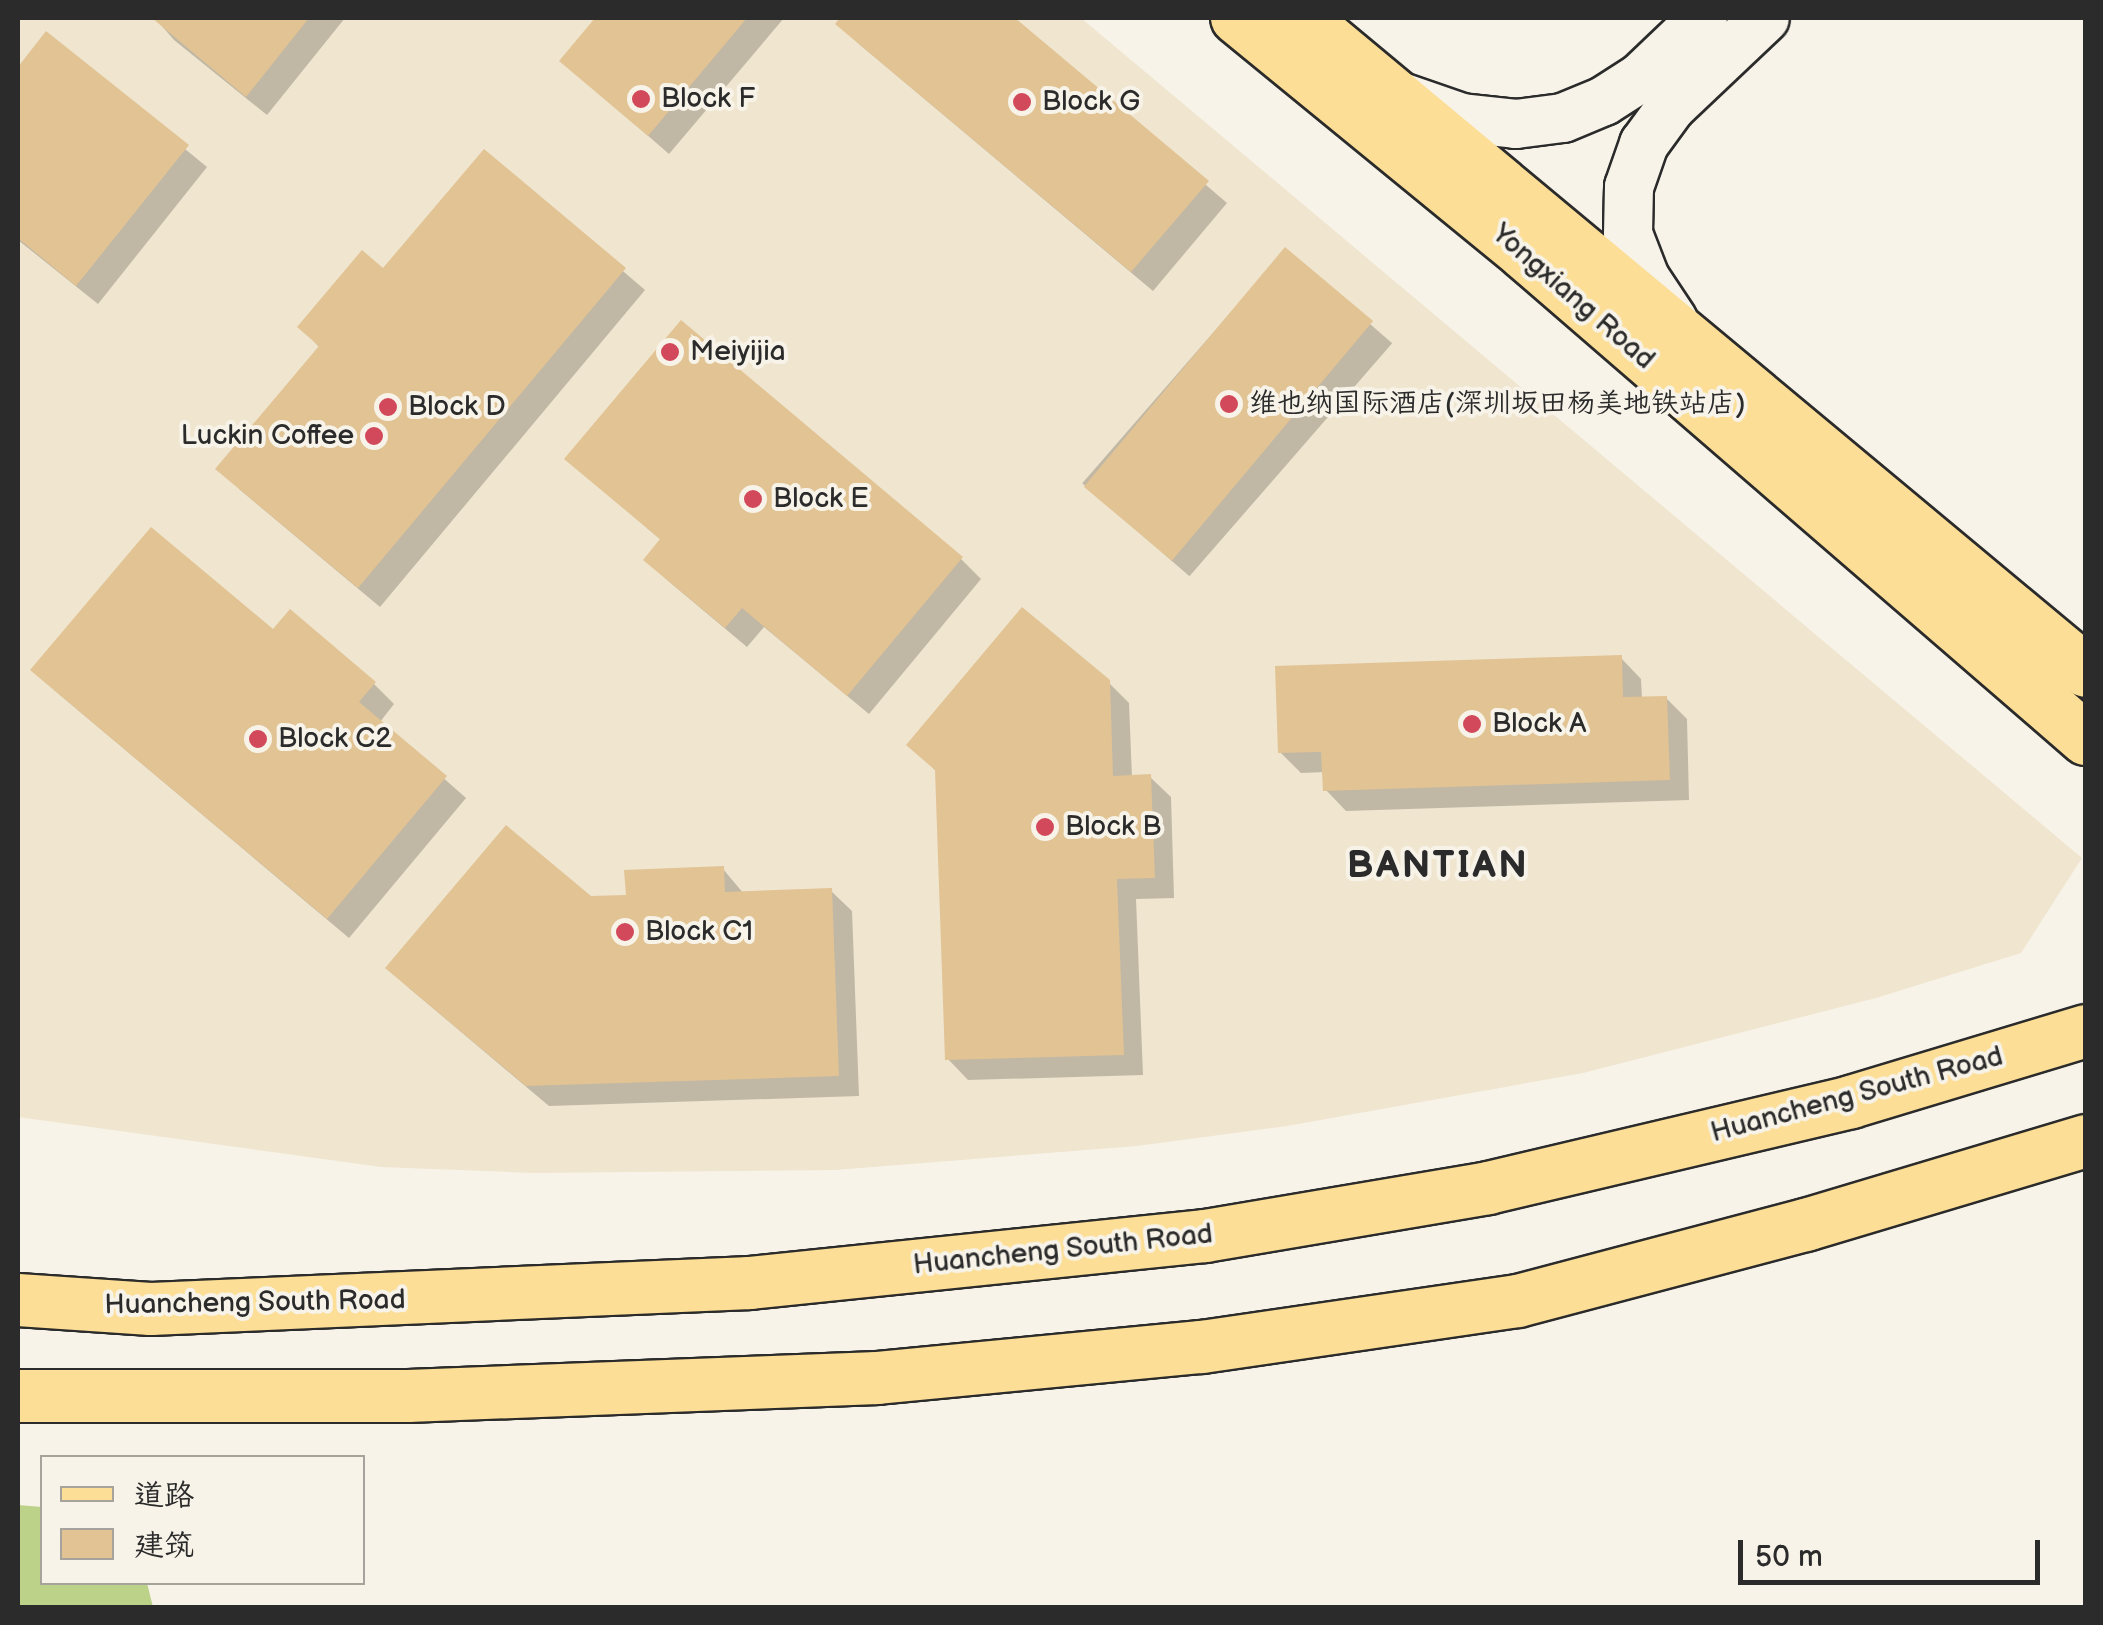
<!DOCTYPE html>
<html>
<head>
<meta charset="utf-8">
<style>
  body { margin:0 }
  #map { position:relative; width:2103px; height:1625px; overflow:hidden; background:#f7f3e8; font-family:"Balsamiq Sans","LXGW WenKai TC",sans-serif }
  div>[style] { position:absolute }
  .built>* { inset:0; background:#f0e5cf }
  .green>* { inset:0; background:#bcd289 }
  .shadow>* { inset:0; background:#0003; transform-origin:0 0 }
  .building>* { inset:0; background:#e1c394; transform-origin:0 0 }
  .roads { filter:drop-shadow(2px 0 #2b2b2b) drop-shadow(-2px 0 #2b2b2b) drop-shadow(0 2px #2b2b2b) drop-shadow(0 -2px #2b2b2b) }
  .secondary>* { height:48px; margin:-24px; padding:0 24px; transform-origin:24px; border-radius:24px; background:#f7f3e8 }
  .primary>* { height:52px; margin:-26px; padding:0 26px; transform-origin:26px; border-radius:26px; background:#fcde96 }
  .dots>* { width:28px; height:28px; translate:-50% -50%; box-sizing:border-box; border:5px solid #f7f3e8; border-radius:50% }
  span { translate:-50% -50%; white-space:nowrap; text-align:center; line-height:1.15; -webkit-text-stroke:8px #f7f3e8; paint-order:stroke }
  .poi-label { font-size:28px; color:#2b2b2b }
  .left { translate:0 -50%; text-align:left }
  .right { translate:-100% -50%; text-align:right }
  .street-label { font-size:28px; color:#2b2b2b }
  .district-label { font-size:38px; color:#2b2b2b; font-weight:700; letter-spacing:2.5px }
  .frame { position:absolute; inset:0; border:20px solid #2b2b2b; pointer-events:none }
  .legend { position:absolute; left:40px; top:1455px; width:325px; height:130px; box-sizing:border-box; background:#f7f3e8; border:2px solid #a5a39c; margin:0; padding:12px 18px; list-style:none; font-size:30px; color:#2b2b2b }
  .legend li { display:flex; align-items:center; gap:20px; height:50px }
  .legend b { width:50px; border:2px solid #a5a39c }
  .scale { position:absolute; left:1738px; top:1540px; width:302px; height:45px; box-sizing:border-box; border:5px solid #2b2b2b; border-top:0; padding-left:12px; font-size:30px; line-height:35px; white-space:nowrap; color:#2b2b2b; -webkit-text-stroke:8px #f7f3e8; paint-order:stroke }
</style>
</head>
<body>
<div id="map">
  <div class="built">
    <i style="clip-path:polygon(18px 18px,1081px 18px,2082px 858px,2021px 953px,1876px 998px,1583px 1073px,1287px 1126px,1137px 1146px,835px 1170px,533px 1173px,381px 1167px,18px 1117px)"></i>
  </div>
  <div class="green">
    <i style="clip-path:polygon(18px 1505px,42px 1507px,42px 1582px,147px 1583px,153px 1607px,18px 1607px)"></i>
  </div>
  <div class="shadow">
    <i style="clip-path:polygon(155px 18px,345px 18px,267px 115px,174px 40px)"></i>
    <i style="clip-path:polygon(599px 18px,784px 18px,669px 154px,562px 61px)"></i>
    <i style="clip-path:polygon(844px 18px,1011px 18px,1227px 203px,1153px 291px,859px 44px,839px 23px)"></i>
    <i style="clip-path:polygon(46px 35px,207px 167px,98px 304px,18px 240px,18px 71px)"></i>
    <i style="clip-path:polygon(484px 152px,645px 290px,380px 607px,239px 489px,320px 348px,300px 327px,384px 272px)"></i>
    <i style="left:1285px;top:250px;width:142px;height:309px;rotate:41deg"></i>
    <i style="clip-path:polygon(567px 459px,961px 559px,981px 579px,869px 714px,764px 627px,747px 647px,667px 580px,646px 560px,662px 541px)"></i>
    <i style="clip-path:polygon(274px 632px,374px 684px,394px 704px,380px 722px,466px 798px,349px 938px,54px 690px)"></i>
    <i style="clip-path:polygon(1621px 658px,1641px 679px,1642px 699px,1666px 698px,1687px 719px,1689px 800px,1346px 811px,1326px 790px,1325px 772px,1301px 773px,1280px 752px)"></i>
    <i style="clip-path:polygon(1108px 682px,1129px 703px,1132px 778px,1150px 777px,1171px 797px,1174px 898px,1136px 899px,1143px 1075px,968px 1080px,948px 1059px,937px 772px,909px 745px)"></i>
    <i style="clip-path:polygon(723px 869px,744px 894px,831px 891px,852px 911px,859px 1096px,549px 1106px,409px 988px,590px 898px,628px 897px)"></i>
  </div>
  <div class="building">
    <i style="clip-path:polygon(152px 18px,309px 18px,246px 97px)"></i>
    <i style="clip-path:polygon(595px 18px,747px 18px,648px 136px,559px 61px)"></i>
    <i style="clip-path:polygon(840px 18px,1015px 18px,1209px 181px,1131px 272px,835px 24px)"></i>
    <i style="clip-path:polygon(46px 31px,189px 145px,76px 286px,18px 238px,18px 67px)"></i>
    <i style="clip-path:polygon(484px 149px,626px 268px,358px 588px,215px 469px,319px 346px,297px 327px,362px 250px,383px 268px)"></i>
    <i style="left:1285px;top:247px;width:115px;height:313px;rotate:40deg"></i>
    <i style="clip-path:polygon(681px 320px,963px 557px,847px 696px,742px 608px,725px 628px,643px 560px,660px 539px,564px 459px)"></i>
    <i style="clip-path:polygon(151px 527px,273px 629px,290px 609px,376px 682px,359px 702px,447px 776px,327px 919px,30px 670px)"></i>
    <i style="clip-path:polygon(1022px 607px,1110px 680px,1113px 776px,1151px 774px,1155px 878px,1117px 879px,1124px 1055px,945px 1060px,935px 770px,906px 745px)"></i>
    <i style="clip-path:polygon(1622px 655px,1623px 697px,1667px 696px,1670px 780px,1323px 791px,1321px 752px,1278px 753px,1275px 666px)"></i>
    <i style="clip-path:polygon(506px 825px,591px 896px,626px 895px,624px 870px,724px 866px,725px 892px,832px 888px,839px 1076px,526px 1086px,385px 968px)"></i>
  </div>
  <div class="roads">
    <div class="secondary">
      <i style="left:1401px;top:97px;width:65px;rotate:19deg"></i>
      <i style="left:1462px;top:118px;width:54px;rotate:6.3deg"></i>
      <i style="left:1516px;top:124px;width:47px;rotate:-7.3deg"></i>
      <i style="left:1563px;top:118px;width:44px;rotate:-22.5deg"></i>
      <i style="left:1604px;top:101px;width:43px;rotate:-32.6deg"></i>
      <i style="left:1640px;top:78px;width:87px;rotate:-43.6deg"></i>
      <i style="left:1673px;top:320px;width:50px;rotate:-123.7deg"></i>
      <i style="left:1645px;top:278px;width:47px;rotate:-111.1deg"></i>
      <i style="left:1628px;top:234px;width:47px;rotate:-88.8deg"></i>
      <i style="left:1629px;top:187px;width:46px;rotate:-70.8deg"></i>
      <i style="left:1644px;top:144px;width:46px;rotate:-53.9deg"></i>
      <i style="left:1671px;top:107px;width:129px;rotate:-43.4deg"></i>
    </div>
    <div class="primary">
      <i style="left:1237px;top:18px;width:371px;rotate:39.3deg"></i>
      <i style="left:1524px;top:253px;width:743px;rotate:40.85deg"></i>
      <i style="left:1302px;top:18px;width:1020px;rotate:39.79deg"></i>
      <i style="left:18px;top:1300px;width:133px;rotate:3.9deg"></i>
      <i style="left:151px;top:1309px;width:600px;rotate:-2.49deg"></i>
      <i style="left:750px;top:1283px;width:457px;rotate:-5.9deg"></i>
      <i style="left:1205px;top:1236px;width:287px;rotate:-9.6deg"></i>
      <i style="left:1488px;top:1188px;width:373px;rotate:-13.3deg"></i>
      <i style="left:1851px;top:1102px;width:245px;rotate:-16.8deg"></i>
      <i style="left:18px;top:1396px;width:390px"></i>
      <i style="left:408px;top:1396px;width:470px;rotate:-2.2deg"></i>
      <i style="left:878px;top:1378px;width:325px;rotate:-5.5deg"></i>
      <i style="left:1202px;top:1347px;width:319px;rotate:-8.3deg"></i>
      <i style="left:1518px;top:1301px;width:298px;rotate:-14.8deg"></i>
      <i style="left:1806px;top:1225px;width:292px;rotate:-16.7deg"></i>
    </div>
  </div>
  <div class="dots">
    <i style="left:641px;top:99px;background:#d1495b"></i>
    <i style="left:1022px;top:102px;background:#d1495b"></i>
    <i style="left:670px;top:352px;background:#d1495b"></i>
    <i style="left:1229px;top:404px;background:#d1495b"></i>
    <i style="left:388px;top:407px;background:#d1495b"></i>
    <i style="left:374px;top:436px;background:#d1495b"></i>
    <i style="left:753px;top:499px;background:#d1495b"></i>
    <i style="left:1472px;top:724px;background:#d1495b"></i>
    <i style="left:258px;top:739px;background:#d1495b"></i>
    <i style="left:1045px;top:827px;background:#d1495b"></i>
    <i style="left:625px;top:932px;background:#d1495b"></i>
  </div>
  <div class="poi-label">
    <span class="left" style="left:661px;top:99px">Block F</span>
    <span class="left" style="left:1042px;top:102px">Block G</span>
    <span class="left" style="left:690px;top:352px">Meiyijia</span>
    <span class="left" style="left:1249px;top:404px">维也纳国际酒店(深圳坂田杨美地铁站店)</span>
    <span class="left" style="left:408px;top:407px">Block D</span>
    <span class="right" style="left:354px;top:436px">Luckin Coffee</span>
    <span class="left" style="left:773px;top:499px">Block E</span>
    <span class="left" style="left:1492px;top:724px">Block A</span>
    <span class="left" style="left:278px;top:739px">Block C2</span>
    <span class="left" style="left:1065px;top:827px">Block B</span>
    <span class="left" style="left:645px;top:932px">Block C1</span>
  </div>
  <div class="street-label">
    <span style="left:1573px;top:297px;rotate:41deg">Yongxiang Road</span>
    <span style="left:1857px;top:1095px;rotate:-15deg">Huancheng South Road</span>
    <span style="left:1063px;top:1250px;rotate:-6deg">Huancheng South Road</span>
    <span style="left:255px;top:1303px;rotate:-1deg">Huancheng South Road</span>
  </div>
  <div class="district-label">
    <span style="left:1438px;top:866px">BANTIAN</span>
  </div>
  <div class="frame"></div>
  <ul class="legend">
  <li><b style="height:12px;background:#fcde96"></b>道路</li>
  <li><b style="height:28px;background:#e1c394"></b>建筑</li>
  </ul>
  <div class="scale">50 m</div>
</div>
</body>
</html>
